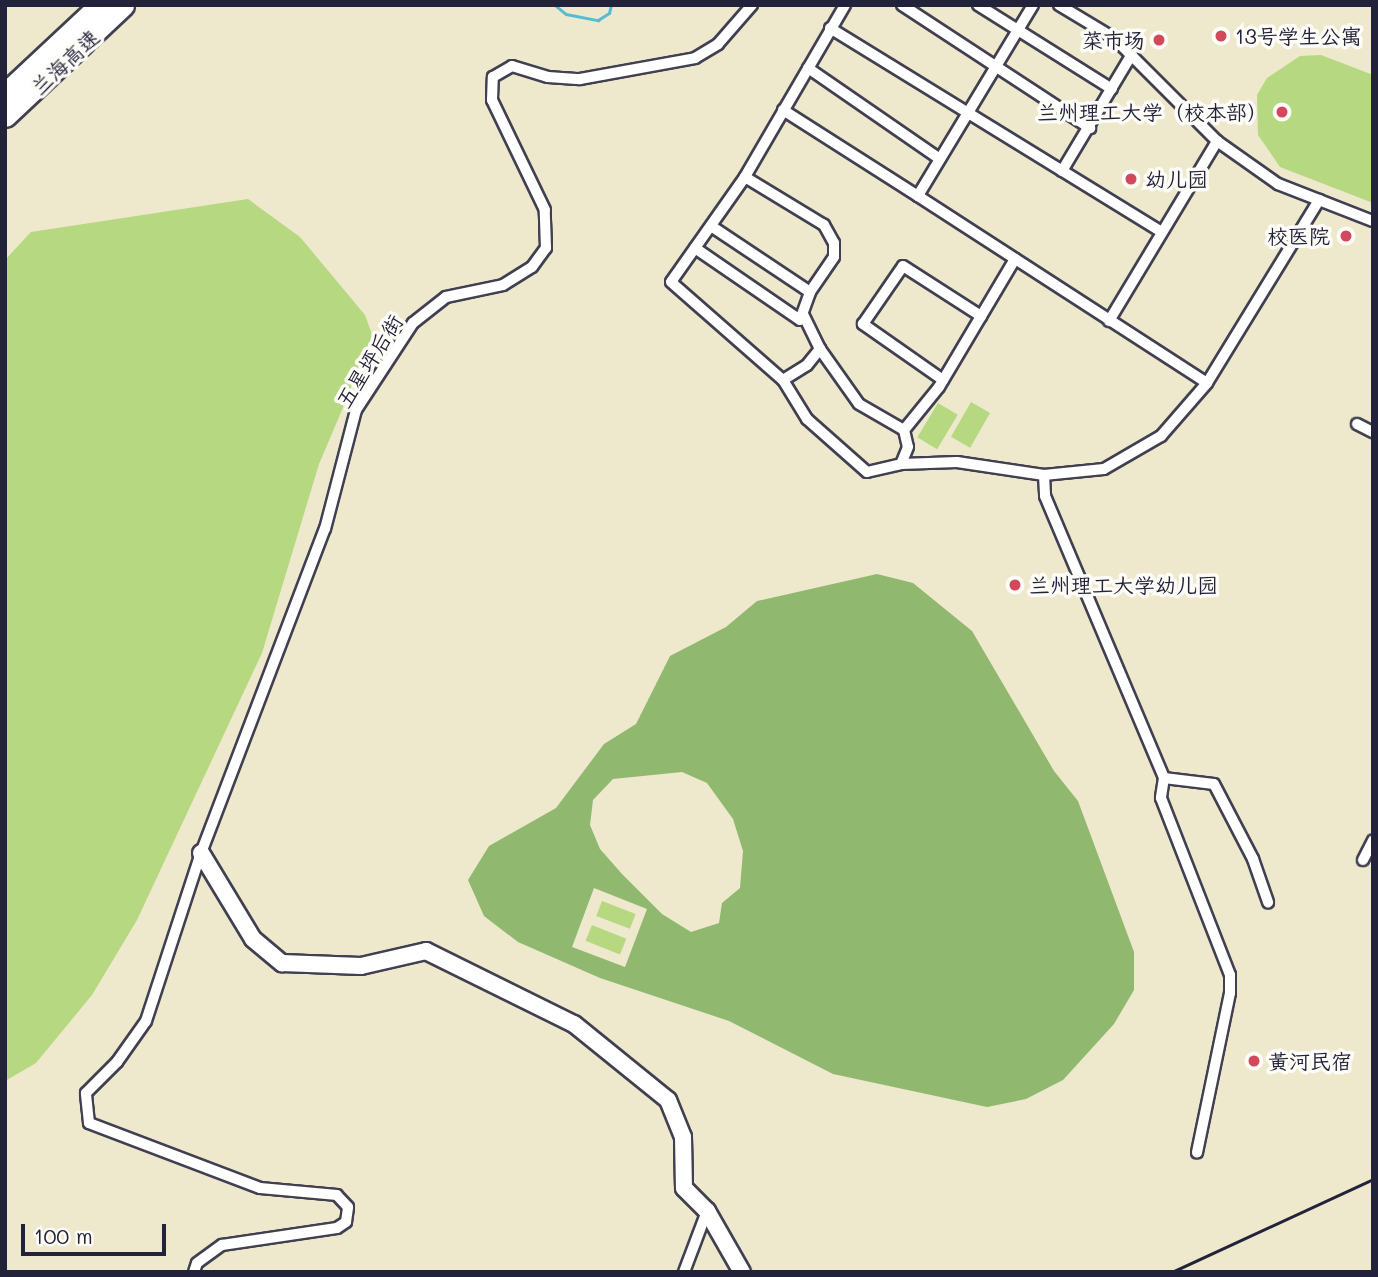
<!DOCTYPE html>
<html>
<head>
<meta charset="utf-8">
<style>
  body { margin:0 }
  #map { position:relative; width:1378px; height:1277px; overflow:hidden; background:#eee8cc; font-family:Mali,"LXGW WenKai TC",sans-serif }
  div>[style] { position:absolute }
  .green>* { inset:0; background:#b5d881; transform-origin:0 0 }
  .forest>* { inset:0; background:#90b86f }
  .stream>* { height:2.5px; margin:-1.25px; padding:0 1.25px; transform-origin:1.25px; border-radius:1.25px; background:#55bcd3 }
  .roads { filter:drop-shadow(2px 0 #414051) drop-shadow(-2px 0 #414051) drop-shadow(0 2px #414051) drop-shadow(0 -2px #414051) }
  .street>* { height:10px; margin:-5px; padding:0 5px; transform-origin:5px; border-radius:5px; background:#fff }
  .secondary>* { height:16px; margin:-8px; padding:0 8px; transform-origin:8px; border-radius:8px; background:#fff }
  .highway>* { height:21px; margin:-10.5px; padding:0 10.5px; transform-origin:10.5px; border-radius:10.5px; background:#fff }
  .rail>* { height:2.5px; margin:-1.25px; padding:0 1.25px; transform-origin:1.25px; border-radius:1.25px; background:#22223b }
  .dots>* { width:19px; height:19px; translate:-50% -50%; box-sizing:border-box; border:4px solid #fdfcf7; border-radius:50% }
  span { translate:-50% -50%; white-space:nowrap; text-align:center; line-height:1.15; -webkit-text-stroke:7px #fdfcf7; paint-order:stroke }
  .poi-label { font-size:21px; color:#22223b }
  .left { translate:0 -50%; text-align:left }
  .right { translate:-100% -50%; text-align:right }
  .street-label { font-size:21px; color:#22223b }
  .frame { position:absolute; inset:0; border:7px solid #22223b; pointer-events:none }
  .scale { position:absolute; left:21px; top:1224px; width:145px; height:32px; box-sizing:border-box; border:4px solid #22223b; border-top:0; padding-left:9px; font-size:21px; line-height:24px; white-space:nowrap; color:#22223b; -webkit-text-stroke:5px #fdfcf7; paint-order:stroke }
</style>
</head>
<body>
<div id="map">
  <div class="green">
    <i style="clip-path:polygon(1321px 55px,1373px 75px,1373px 203px,1280px 167px,1258px 135px,1257px 95px,1267px 78px,1300px 56px)"></i>
    <i style="clip-path:polygon(248px 199px,300px 237px,365px 315px,373px 337px,319px 464px,262px 653px,137px 920px,92px 995px,36px 1063px,5px 1081px,5px 260px,31px 232px)"></i>
    <i style="left:971px;top:402px;width:22px;height:40px;rotate:30deg"></i>
    <i style="left:938px;top:403px;width:23px;height:40px;rotate:31deg"></i>
    <i style="left:602px;top:901px;width:36px;height:16px;rotate:21deg"></i>
    <i style="left:592px;top:925px;width:37px;height:17px;rotate:22deg"></i>
  </div>
  <div class="forest">
    <i style="clip-path:polygon(evenodd,877px 574px,913px 583px,972px 631px,1054px 771px,1078px 801px,1134px 952px,1134px 990px,1114px 1024px,1063px 1080px,1026px 1099px,987px 1107px,833px 1074px,729px 1021px,600px 978px,518px 942px,484px 916px,468px 880px,489px 846px,556px 808px,604px 744px,636px 724px,670px 656px,726px 627px,757px 601px,877px 574px,682px 772px,707px 783px,733px 819px,743px 851px,740px 888px,722px 903px,719px 923px,691px 932px,662px 914px,622px 874px,600px 849px,590px 825px,593px 800px,613px 779px,682px 772px,877px 574px,594px 888px,647px 909px,625px 967px,572px 947px,594px 888px)"></i>
  </div>
  <div class="stream">
    <i style="left:555px;top:5px;width:14px;rotate:39deg"></i>
    <i style="left:566px;top:14px;width:33px;rotate:11deg"></i>
    <i style="left:598px;top:20px;width:13px;rotate:-32deg"></i>
    <i style="left:609px;top:13px;width:8px;rotate:-76deg"></i>
  </div>
  <div class="roads">
    <div class="street">
      <i style="left:845px;top:5px;width:199px;rotate:120.2deg"></i>
      <i style="left:745px;top:177px;width:128px;rotate:125.2deg"></i>
      <i style="left:671px;top:282px;width:149px;rotate:41.2deg"></i>
      <i style="left:783px;top:380px;width:46px;rotate:58.4deg"></i>
      <i style="left:807px;top:419px;width:80px;rotate:41.5deg"></i>
      <i style="left:867px;top:472px;width:35px;rotate:-13deg"></i>
      <i style="left:901px;top:464px;width:56px;rotate:-2deg"></i>
      <i style="left:957px;top:462px;width:88px;rotate:8.5deg"></i>
      <i style="left:1044px;top:475px;width:60px;rotate:-5.7deg"></i>
      <i style="left:1104px;top:469px;width:66px;rotate:-30.1deg"></i>
      <i style="left:1161px;top:436px;width:70px;rotate:-49deg"></i>
      <i style="left:902px;top:5px;width:225px;rotate:33.2deg"></i>
      <i style="left:978px;top:5px;width:158px;rotate:32.1deg"></i>
      <i style="left:1033px;top:5px;width:223px;rotate:121.1deg"></i>
      <i style="left:918px;top:196px;width:344px;rotate:32.9deg"></i>
      <i style="left:1207px;top:383px;width:215px;rotate:-58.5deg"></i>
      <i style="left:1059px;top:5px;width:64px;rotate:31deg"></i>
      <i style="left:1114px;top:38px;width:146px;rotate:45deg"></i>
      <i style="left:1217px;top:141px;width:75px;rotate:35.2deg"></i>
      <i style="left:1278px;top:184px;width:102px;rotate:21.3deg"></i>
      <i style="left:830px;top:28px;width:389px;rotate:31.6deg"></i>
      <i style="left:808px;top:68px;width:160px;rotate:34.6deg"></i>
      <i style="left:783px;top:110px;width:160px;rotate:32.5deg"></i>
      <i style="left:1062px;top:171px;width:136px;rotate:-59.1deg"></i>
      <i style="left:711px;top:226px;width:119px;rotate:33.7deg"></i>
      <i style="left:810px;top:292px;width:42px;rotate:-55.6deg"></i>
      <i style="left:834px;top:257px;width:14px;rotate:-90deg"></i>
      <i style="left:834px;top:243px;width:21px;rotate:-119deg"></i>
      <i style="left:824px;top:225px;width:92px;rotate:-148.7deg"></i>
      <i style="left:695px;top:248px;width:127px;rotate:34.4deg"></i>
      <i style="left:800px;top:320px;width:30px;rotate:-70deg"></i>
      <i style="left:1109px;top:321px;width:210px;rotate:-59deg"></i>
      <i style="left:820px;top:349px;width:67px;rotate:54.7deg"></i>
      <i style="left:859px;top:404px;width:52px;rotate:30deg"></i>
      <i style="left:904px;top:430px;width:17px;rotate:77deg"></i>
      <i style="left:908px;top:447px;width:18px;rotate:112deg"></i>
      <i style="left:783px;top:380px;width:28px;rotate:-32deg"></i>
      <i style="left:807px;top:365px;width:21px;rotate:-51deg"></i>
      <i style="left:820px;top:349px;width:39px;rotate:-116deg"></i>
      <i style="left:943px;top:380px;width:98px;rotate:-145deg"></i>
      <i style="left:863px;top:324px;width:70px;rotate:-55.4deg"></i>
      <i style="left:903px;top:266px;width:93px;rotate:32.7deg"></i>
      <i style="left:1357px;top:424px;width:18px;rotate:27deg"></i>
      <i style="left:904px;top:430px;width:55px;rotate:-50.9deg"></i>
      <i style="left:939px;top:387px;width:149px;rotate:-59.3deg"></i>
      <i style="left:1044px;top:475px;width:21px;rotate:87deg"></i>
      <i style="left:1045px;top:496px;width:306px;rotate:67.1deg"></i>
      <i style="left:1164px;top:778px;width:20px;rotate:99deg"></i>
      <i style="left:1161px;top:798px;width:190px;rotate:68.7deg"></i>
      <i style="left:1230px;top:975px;width:18px;rotate:90deg"></i>
      <i style="left:1230px;top:993px;width:163px;rotate:101.7deg"></i>
      <i style="left:1164px;top:778px;width:50px;rotate:6.8deg"></i>
      <i style="left:1214px;top:784px;width:85px;rotate:62.5deg"></i>
      <i style="left:1253px;top:859px;width:46px;rotate:70.8deg"></i>
      <i style="left:1363px;top:860px;width:22px;rotate:-63deg"></i>
      <i style="left:194px;top:1272px;width:9px;rotate:-72deg"></i>
      <i style="left:197px;top:1263px;width:31px;rotate:-36deg"></i>
      <i style="left:222px;top:1245px;width:116px;rotate:-8.4deg"></i>
      <i style="left:337px;top:1228px;width:11px;rotate:-34deg"></i>
      <i style="left:346px;top:1222px;width:15px;rotate:-82deg"></i>
      <i style="left:348px;top:1207px;width:16px;rotate:-133deg"></i>
      <i style="left:337px;top:1195px;width:77px;rotate:-174.8deg"></i>
      <i style="left:260px;top:1188px;width:183px;rotate:-159.2deg"></i>
      <i style="left:89px;top:1123px;width:30px;rotate:-96deg"></i>
      <i style="left:86px;top:1093px;width:44px;rotate:-45deg"></i>
      <i style="left:117px;top:1062px;width:50px;rotate:-54.7deg"></i>
      <i style="left:146px;top:1021px;width:177px;rotate:-71.9deg"></i>
      <i style="left:201px;top:853px;width:347px;rotate:-69.1deg"></i>
      <i style="left:325px;top:529px;width:123px;rotate:-75.4deg"></i>
      <i style="left:356px;top:410px;width:104px;rotate:-56.8deg"></i>
      <i style="left:413px;top:323px;width:42px;rotate:-38.2deg"></i>
      <i style="left:446px;top:297px;width:58px;rotate:-11.9deg"></i>
      <i style="left:503px;top:285px;width:34px;rotate:-32deg"></i>
      <i style="left:532px;top:267px;width:24px;rotate:-54deg"></i>
      <i style="left:546px;top:248px;width:38px;rotate:-92deg"></i>
      <i style="left:545px;top:210px;width:122px;rotate:-115.7deg"></i>
      <i style="left:492px;top:100px;width:23px;rotate:-88deg"></i>
      <i style="left:493px;top:77px;width:22px;rotate:-30deg"></i>
      <i style="left:512px;top:66px;width:38px;rotate:17deg"></i>
      <i style="left:548px;top:77px;width:32px;rotate:4deg"></i>
      <i style="left:580px;top:79px;width:117px;rotate:-10.3deg"></i>
      <i style="left:695px;top:58px;width:27px;rotate:-31deg"></i>
      <i style="left:718px;top:44px;width:52px;rotate:-48.9deg"></i>
      <i style="left:684px;top:1272px;width:65px;rotate:-69.3deg"></i>
    </div>
    <div class="secondary">
      <i style="left:201px;top:853px;width:100px;rotate:58.8deg"></i>
      <i style="left:253px;top:939px;width:38px;rotate:40deg"></i>
      <i style="left:282px;top:963px;width:79px;rotate:2.2deg"></i>
      <i style="left:361px;top:966px;width:67px;rotate:-13deg"></i>
      <i style="left:426px;top:951px;width:165px;rotate:26.3deg"></i>
      <i style="left:574px;top:1024px;width:121px;rotate:39deg"></i>
      <i style="left:668px;top:1100px;width:40px;rotate:68deg"></i>
      <i style="left:683px;top:1137px;width:51px;rotate:88.9deg"></i>
      <i style="left:684px;top:1188px;width:33px;rotate:45deg"></i>
      <i style="left:707px;top:1211px;width:70px;rotate:60.2deg"></i>
    </div>
    <div class="highway">
      <i style="left:5px;top:94px;width:130px;rotate:-43.1deg"></i>
      <i style="left:5px;top:116px;width:162px;rotate:-43.2deg"></i>
    </div>
  </div>
  <div class="rail">
    <i style="left:1172px;top:1272px;width:221px;rotate:-24.8deg"></i>
  </div>
  <div class="dots">
    <i style="left:1221px;top:36px;background:#d1495b"></i>
    <i style="left:1159px;top:40px;background:#d1495b"></i>
    <i style="left:1282px;top:112px;background:#d1495b"></i>
    <i style="left:1131px;top:179px;background:#d1495b"></i>
    <i style="left:1346px;top:236px;background:#d1495b"></i>
    <i style="left:1015px;top:585px;background:#d1495b"></i>
    <i style="left:1254px;top:1061px;background:#d1495b"></i>
  </div>
  <div class="poi-label">
    <span class="left" style="left:1235px;top:36px">13号学生公寓</span>
    <span class="right" style="left:1145px;top:40px">菜市场</span>
    <span class="right" style="left:1268px;top:112px">兰州理工大学（校本部）</span>
    <span class="left" style="left:1145px;top:179px">幼儿园</span>
    <span class="right" style="left:1330px;top:236px">校医院</span>
    <span class="left" style="left:1029px;top:585px">兰州理工大学幼儿园</span>
    <span class="left" style="left:1268px;top:1061px">黄河民宿</span>
  </div>
  <div class="street-label">
    <span style="left:65px;top:62px;rotate:-43deg">兰海高速</span>
    <span style="left:369px;top:361px;rotate:-58deg">五星坪后街</span>
  </div>
  <div class="frame"></div>
  <div class="scale">100 m</div>
</div>
</body>
</html>
